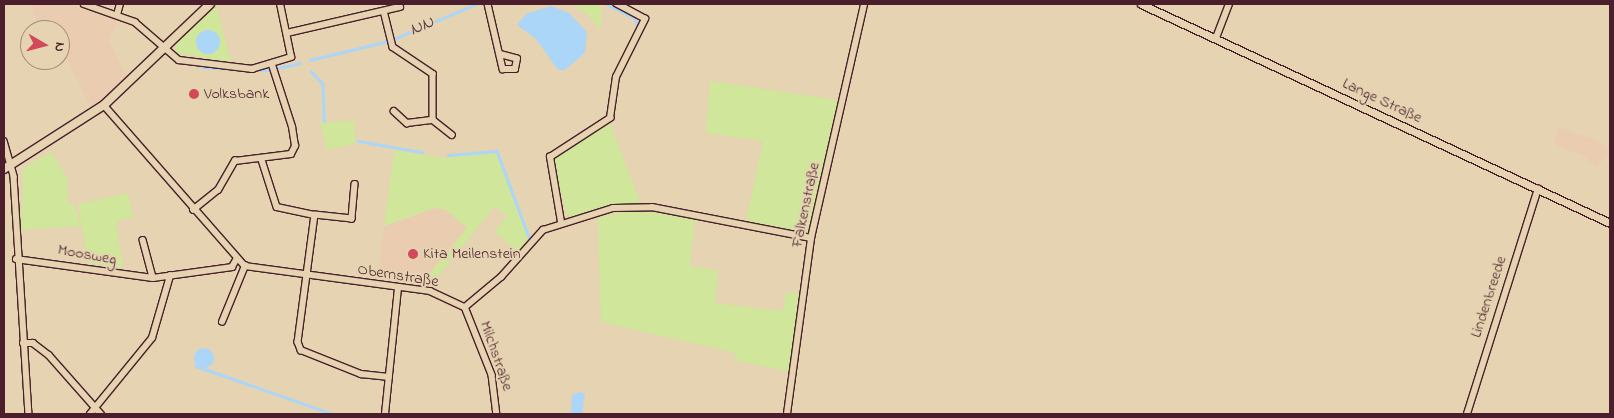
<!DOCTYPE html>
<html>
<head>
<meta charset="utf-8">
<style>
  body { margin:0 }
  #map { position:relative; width:1614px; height:418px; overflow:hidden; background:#e5d3b1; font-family:"Indie Flower",sans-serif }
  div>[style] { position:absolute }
  .built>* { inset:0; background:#eaccb0 }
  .green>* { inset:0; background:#cfe69b }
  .water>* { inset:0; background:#abd6f7 }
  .round { border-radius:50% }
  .stream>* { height:2.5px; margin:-1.25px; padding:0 1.25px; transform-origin:1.25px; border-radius:1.25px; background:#abd6f7 }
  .roads { filter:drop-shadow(1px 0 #4a1f2b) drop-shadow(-1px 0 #4a1f2b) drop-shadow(0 1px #4a1f2b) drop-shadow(0 -1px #4a1f2b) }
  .minor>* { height:5.5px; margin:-2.75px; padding:0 2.75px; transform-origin:2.75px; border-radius:2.75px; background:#e5d3b1 }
  .tertiary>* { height:7px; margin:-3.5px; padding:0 3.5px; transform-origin:3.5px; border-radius:3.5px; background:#e5d3b1 }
  .secondary>* { height:8px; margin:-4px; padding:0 4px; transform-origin:4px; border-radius:4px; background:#e5d3b1 }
  .dots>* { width:14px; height:14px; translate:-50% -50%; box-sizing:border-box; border:2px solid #e5d3b1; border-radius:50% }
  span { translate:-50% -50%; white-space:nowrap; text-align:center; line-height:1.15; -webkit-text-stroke:4px #e5d3b1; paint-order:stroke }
  .poi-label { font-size:16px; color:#4a1f2b }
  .left { translate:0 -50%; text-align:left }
  .street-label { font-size:16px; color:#4a1f2b }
  .water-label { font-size:18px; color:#593a4a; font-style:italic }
  .frame { position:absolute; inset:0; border:5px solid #4a1f2b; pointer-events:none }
  .north { position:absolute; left:20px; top:20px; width:50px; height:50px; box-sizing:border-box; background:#e5d3b1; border:1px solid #a78b7b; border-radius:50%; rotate:98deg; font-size:14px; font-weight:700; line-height:20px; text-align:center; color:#4a1f2b }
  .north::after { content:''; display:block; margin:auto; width:18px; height:22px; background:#d1495b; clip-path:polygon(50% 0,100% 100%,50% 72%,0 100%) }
</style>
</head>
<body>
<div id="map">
  <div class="built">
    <i style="clip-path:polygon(31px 4px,68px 4px,118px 20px,109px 41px,126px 76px,103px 99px,90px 107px,65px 55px,60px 58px,60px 30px,40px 30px)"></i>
    <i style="clip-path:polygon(1559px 127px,1600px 142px,1610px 152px,1596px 167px,1588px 163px,1589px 158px,1554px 144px)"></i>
    <i style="clip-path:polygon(435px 208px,446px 210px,467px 228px,420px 285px,378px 280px,384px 226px)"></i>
  </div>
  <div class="green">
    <i style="clip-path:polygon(216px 4px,231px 62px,175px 53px,176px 42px)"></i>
    <i style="clip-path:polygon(571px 4px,601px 4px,601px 30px,586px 13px)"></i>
    <i style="clip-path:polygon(710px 81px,838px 100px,811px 225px,802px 231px,746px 221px,763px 141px,706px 133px)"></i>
    <i style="clip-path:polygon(355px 121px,355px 144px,327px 150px,320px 122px)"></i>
    <i style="clip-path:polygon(610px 123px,640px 202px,572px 217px,566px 214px,553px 158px)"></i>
    <i style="clip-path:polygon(394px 150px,443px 158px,496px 153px,528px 239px,518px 251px,494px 232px,507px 216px,495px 206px,430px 286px,420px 285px,467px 228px,446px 210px,435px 208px,384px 226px)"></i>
    <i style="clip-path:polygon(51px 152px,68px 179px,68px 204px,75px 205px,80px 226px,21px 230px,23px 168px)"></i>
    <i style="clip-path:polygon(128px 193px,133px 217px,116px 221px,123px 268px,88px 263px,78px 204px)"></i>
    <i style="clip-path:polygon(636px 210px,695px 219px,690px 267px,718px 270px,715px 303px,783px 311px,786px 292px,800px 293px,789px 372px,734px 360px,736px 353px,601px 322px,598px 217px)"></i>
  </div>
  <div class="water">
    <i style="clip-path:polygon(551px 6px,569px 13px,587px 32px,585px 53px,565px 70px,558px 70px,536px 39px,517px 25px,526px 14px)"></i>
    <i class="round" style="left:196px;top:30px;width:24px;height:24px"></i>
    <i class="round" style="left:194px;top:348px;width:20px;height:20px"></i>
    <i style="clip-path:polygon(580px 392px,585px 394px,582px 414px,571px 414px,572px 395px)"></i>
  </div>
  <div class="stream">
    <i style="left:607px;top:4px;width:31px;rotate:27deg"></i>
    <i style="left:635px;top:18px;width:7px;rotate:74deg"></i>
    <i style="left:394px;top:39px;width:89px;rotate:-23.1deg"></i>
    <i style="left:310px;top:60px;width:80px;rotate:-13.7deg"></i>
    <i style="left:202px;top:67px;width:66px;rotate:2.6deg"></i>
    <i style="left:278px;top:68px;width:22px;rotate:-13deg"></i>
    <i style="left:311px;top:71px;width:18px;rotate:47deg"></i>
    <i style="left:323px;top:84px;width:37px;rotate:88deg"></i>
    <i style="left:358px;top:141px;width:65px;rotate:9.8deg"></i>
    <i style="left:448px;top:155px;width:49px;rotate:-4.7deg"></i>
    <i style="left:497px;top:151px;width:92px;rotate:69.6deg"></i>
    <i style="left:196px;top:366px;width:145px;rotate:19.3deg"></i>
  </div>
  <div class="roads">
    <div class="minor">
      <i style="left:84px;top:4px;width:54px;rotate:19.4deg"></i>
      <i style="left:135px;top:22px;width:58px;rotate:40.8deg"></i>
      <i style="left:179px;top:60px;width:74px;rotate:7deg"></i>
      <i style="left:252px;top:69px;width:41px;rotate:-17.1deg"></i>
      <i style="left:291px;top:57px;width:54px;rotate:-101.7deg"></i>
      <i style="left:488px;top:4px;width:67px;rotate:77deg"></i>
      <i style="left:503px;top:69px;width:12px"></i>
      <i style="left:515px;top:69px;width:10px;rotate:-79deg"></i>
      <i style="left:517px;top:59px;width:16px;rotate:-165deg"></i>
      <i style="left:384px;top:11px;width:37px;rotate:76deg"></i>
      <i style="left:393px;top:47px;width:48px;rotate:34deg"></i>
      <i style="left:433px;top:74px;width:46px;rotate:90deg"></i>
      <i style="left:117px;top:15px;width:11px;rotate:-75deg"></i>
      <i style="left:287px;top:33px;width:116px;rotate:-13deg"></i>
      <i style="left:1216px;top:38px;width:36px;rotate:-69deg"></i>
      <i style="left:104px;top:105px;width:214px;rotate:48.8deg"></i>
      <i style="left:245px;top:266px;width:187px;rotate:7.7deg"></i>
      <i style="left:430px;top:291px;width:38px;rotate:25deg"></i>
      <i style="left:394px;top:111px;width:18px;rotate:43deg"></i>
      <i style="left:407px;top:123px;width:26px;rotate:-7deg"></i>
      <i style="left:433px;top:120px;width:24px;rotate:38deg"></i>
      <i style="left:4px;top:141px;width:37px;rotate:74deg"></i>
      <i style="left:14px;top:177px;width:237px;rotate:86.4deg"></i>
      <i style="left:262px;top:160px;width:49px;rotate:72.3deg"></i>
      <i style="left:277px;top:207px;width:39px;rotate:12deg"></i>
      <i style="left:355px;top:184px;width:35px;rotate:95deg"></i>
      <i style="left:352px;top:219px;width:37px;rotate:-174deg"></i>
      <i style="left:315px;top:215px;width:128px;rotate:97.6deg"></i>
      <i style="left:298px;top:342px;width:9px;rotate:69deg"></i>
      <i style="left:301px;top:350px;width:65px;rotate:21.8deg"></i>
      <i style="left:361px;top:374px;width:28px;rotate:6deg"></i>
      <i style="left:193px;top:210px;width:32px;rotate:-39deg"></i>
      <i style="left:218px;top:190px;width:34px;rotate:-60deg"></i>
      <i style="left:235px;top:161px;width:56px;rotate:-7.1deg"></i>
      <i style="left:291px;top:154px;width:9px;rotate:-63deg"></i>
      <i style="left:295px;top:146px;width:19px;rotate:-99deg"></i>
      <i style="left:292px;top:127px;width:65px;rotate:-107.9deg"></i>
      <i style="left:561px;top:222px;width:66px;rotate:-99.6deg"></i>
      <i style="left:550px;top:157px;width:72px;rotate:-33deg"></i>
      <i style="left:610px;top:118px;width:41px;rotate:-81.7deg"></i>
      <i style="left:616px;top:77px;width:65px;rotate:-63.4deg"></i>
      <i style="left:645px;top:19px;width:32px;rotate:-152deg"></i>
      <i style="left:143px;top:240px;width:39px;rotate:75deg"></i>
      <i style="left:16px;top:259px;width:138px;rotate:7.9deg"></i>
      <i style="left:153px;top:278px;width:80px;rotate:-7.9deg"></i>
      <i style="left:232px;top:267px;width:8px;rotate:-60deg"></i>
      <i style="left:465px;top:307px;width:47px;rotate:-39.8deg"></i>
      <i style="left:501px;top:277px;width:63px;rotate:-48.2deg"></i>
      <i style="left:543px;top:230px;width:73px;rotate:-17.4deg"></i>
      <i style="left:613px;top:208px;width:39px;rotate:-1deg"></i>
      <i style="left:652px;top:207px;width:162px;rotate:11deg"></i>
      <i style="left:465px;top:307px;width:73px;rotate:68.3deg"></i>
      <i style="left:492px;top:375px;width:39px;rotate:83deg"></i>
      <i style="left:222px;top:322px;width:61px;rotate:-67.7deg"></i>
      <i style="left:23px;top:343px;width:10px"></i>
      <i style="left:33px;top:343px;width:20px;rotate:37deg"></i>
      <i style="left:49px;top:355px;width:79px;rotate:48.6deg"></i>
      <i style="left:90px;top:414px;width:98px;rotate:-50.8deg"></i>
      <i style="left:152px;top:338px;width:65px;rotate:-73.8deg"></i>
      <i style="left:385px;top:414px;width:127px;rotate:-84.1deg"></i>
      <i style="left:787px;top:414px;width:178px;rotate:-82.2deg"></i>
      <i style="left:811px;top:238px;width:240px;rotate:-77.2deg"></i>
      <i style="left:1467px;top:414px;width:236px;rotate:-72.5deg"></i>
    </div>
    <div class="tertiary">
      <i style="left:1141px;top:4px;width:518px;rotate:25.03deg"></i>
    </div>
    <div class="secondary">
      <i style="left:4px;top:169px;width:119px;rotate:-32.6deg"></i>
      <i style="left:104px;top:105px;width:146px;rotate:-43.6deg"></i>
    </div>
  </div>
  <div class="dots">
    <i style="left:194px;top:94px;background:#d1495b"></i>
    <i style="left:413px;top:254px;background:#d1495b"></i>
  </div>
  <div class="poi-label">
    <span class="left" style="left:204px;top:94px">Volksbank</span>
    <span class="left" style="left:423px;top:254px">Kita Meilenstein</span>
  </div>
  <div class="street-label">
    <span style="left:1382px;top:101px;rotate:25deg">Lange Straße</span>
    <span style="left:806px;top:205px;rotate:-78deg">Falkenstraße</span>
    <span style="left:87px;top:255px;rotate:10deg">Moosweg</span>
    <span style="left:398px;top:276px;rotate:9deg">Obernstraße</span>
    <span style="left:1489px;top:297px;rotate:-72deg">Lindenbreede</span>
    <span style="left:496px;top:356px;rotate:71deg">Milchstraße</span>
  </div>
  <div class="water-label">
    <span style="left:422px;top:27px;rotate:-23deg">NN</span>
  </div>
  <div class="frame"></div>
  <div class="north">N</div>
</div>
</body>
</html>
